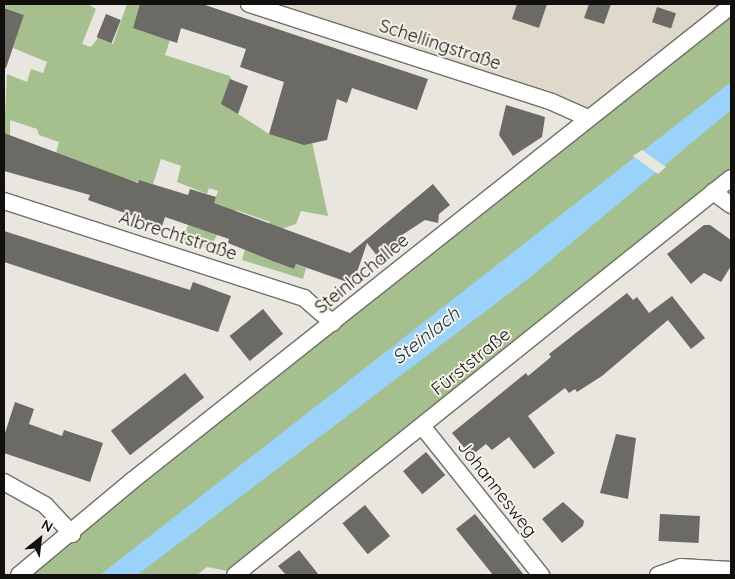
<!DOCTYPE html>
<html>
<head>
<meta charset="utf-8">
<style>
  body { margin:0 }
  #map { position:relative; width:735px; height:579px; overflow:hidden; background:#e8e6df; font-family:Quicksand,sans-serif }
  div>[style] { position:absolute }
  .built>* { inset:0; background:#ded9cb }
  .green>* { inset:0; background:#a5c08e }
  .water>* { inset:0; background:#9ad2f9 }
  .pier>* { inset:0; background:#e8e6df }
  .building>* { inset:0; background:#6c6a64; transform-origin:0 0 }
  .roads { filter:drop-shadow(1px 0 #716f69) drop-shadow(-1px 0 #716f69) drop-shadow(0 1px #716f69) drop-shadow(0 -1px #716f69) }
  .minor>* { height:16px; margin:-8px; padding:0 8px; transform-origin:8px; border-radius:8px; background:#fff }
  span { translate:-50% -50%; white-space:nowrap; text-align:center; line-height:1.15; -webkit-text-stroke:4px #f6f4ec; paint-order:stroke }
  .street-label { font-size:18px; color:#11100d }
  .water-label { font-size:19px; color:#123145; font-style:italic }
  .frame { position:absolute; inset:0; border:5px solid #11100d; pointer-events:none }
  .north { position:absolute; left:15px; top:514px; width:50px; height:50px; -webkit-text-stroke:4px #f6f4ec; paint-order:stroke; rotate:29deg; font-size:14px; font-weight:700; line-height:20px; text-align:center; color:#11100d }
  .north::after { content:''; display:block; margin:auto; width:18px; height:22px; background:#11100d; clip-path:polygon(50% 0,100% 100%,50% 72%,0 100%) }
</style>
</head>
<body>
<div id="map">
  <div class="built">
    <i style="clip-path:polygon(269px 4px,728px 4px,590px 110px)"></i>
  </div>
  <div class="green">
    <i style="clip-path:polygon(4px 4px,88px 4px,96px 9px,82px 44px,91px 47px,98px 38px,113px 44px,127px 4px,140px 4px,138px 13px,170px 40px,165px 55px,230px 76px,238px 114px,269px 134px,312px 142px,328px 216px,301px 211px,296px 224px,281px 229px,275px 262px,294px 269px,296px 264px,306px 268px,303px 279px,242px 260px,245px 249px,261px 249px,270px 222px,236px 210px,231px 223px,217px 235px,210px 248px,182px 240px,188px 225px,204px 230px,218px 191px,209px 188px,207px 194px,177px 182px,181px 166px,161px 159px,153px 184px,131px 181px,56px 153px,59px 142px,39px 135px,37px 129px,10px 120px,10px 137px,4px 135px,7px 74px,27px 82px,31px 69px,43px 73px,47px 62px,13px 48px,24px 15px,4px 8px)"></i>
    <i style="clip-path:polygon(731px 6px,731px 178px,238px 573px,207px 567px,197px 575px,19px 575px)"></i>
  </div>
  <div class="water">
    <i style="clip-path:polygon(731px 82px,731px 110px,528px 279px,137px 575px,100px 575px)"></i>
  </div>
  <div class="pier">
    <i style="clip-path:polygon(642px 150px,666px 167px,658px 174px,633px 156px)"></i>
  </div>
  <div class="building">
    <i style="clip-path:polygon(140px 4px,202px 4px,428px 79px,417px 110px,352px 88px,347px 103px,337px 99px,327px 140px,304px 145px,269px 134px,284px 82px,240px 67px,246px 49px,181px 28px,177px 43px,133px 28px)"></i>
    <i style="clip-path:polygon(517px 4px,547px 4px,539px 28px,512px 19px)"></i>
    <i style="clip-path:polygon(589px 4px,611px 4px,604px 24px,584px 18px)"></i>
    <i style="left:657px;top:7px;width:20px;height:16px;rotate:18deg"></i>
    <i style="clip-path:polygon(4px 8px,24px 15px,6px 68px,4px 67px)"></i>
    <i style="left:106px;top:14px;width:16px;height:25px;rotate:22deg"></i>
    <i style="clip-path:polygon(230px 79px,248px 86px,238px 114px,221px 104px)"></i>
    <i style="clip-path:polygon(506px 105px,545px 117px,542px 137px,513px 156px,499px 135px)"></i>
    <i style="clip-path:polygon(4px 133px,138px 183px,139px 180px,188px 195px,190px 189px,216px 197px,214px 203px,350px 253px,433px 184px,450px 205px,439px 214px,438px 223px,425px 220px,399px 237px,405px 245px,382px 262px,367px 243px,353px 284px,296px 264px,294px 269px,275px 262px,228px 243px,229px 239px,165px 217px,162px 226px,88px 200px,90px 195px,4px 171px)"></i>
    <i style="clip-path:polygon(704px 225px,710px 225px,731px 240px,731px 266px,721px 282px,704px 273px,691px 284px,667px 254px)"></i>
    <i style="clip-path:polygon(4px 231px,190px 290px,193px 282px,231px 296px,218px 332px,4px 262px)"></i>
    <i style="clip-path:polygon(627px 293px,633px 300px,637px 297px,649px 313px,672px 296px,705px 338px,691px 349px,668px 320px,602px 376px,577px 392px,575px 389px,569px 393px,565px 388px,528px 416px,555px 453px,534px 469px,509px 437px,492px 450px,486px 444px,471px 456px,452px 433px,526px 373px,528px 376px,551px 357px,549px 354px)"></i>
    <i style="left:263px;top:309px;width:32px;height:43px;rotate:51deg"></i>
    <i style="left:185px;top:373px;width:31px;height:94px;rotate:52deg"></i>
    <i style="clip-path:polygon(15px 402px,34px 409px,29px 424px,62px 436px,64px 430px,103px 443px,90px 482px,4px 453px,4px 436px)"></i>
    <i style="clip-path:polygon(616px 434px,636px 438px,628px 499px,600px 493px)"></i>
    <i style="left:426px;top:452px;width:30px;height:30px;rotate:50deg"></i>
    <i style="clip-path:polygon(563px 502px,584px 521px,583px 526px,562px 543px,542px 519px)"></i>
    <i style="left:365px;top:505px;width:40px;height:29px;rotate:51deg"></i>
    <i style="clip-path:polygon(475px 514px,501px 546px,524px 575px,493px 575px,456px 529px)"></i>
    <i style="left:660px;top:514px;width:40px;height:27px;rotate:3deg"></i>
    <i style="clip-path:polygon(299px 550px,319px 575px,286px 575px,278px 566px)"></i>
  </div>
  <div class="roads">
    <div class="minor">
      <i style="left:249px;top:4px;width:318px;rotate:17.9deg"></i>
      <i style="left:552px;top:102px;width:39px;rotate:24deg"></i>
      <i style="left:713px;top:192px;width:22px;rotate:36deg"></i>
      <i style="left:4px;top:201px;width:315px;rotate:17.9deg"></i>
      <i style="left:304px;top:298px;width:38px;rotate:41deg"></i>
      <i style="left:422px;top:426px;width:191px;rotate:51.4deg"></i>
      <i style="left:4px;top:482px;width:47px;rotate:29.3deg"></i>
      <i style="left:45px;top:505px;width:40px;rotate:47deg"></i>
      <i style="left:19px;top:575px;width:148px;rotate:-39.8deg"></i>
      <i style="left:133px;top:480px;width:763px;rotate:-38.4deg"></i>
      <i style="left:235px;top:575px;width:635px;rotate:-38.67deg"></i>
      <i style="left:658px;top:575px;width:24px;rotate:-19deg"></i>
      <i style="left:681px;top:567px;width:50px;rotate:3.4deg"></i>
    </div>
  </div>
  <div class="street-label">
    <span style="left:440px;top:45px;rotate:18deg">Schellingstraße</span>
    <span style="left:178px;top:236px;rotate:18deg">Albrechtstraße</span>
    <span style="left:362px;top:274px;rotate:-39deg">Steinlachallee</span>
    <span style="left:471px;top:362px;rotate:-39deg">Fürststraße</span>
    <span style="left:497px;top:489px;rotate:52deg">Johannesweg</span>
  </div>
  <div class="water-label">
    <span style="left:426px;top:336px;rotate:-38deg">Steinlach</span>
  </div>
  <div class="frame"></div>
  <div class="north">N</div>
</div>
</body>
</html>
